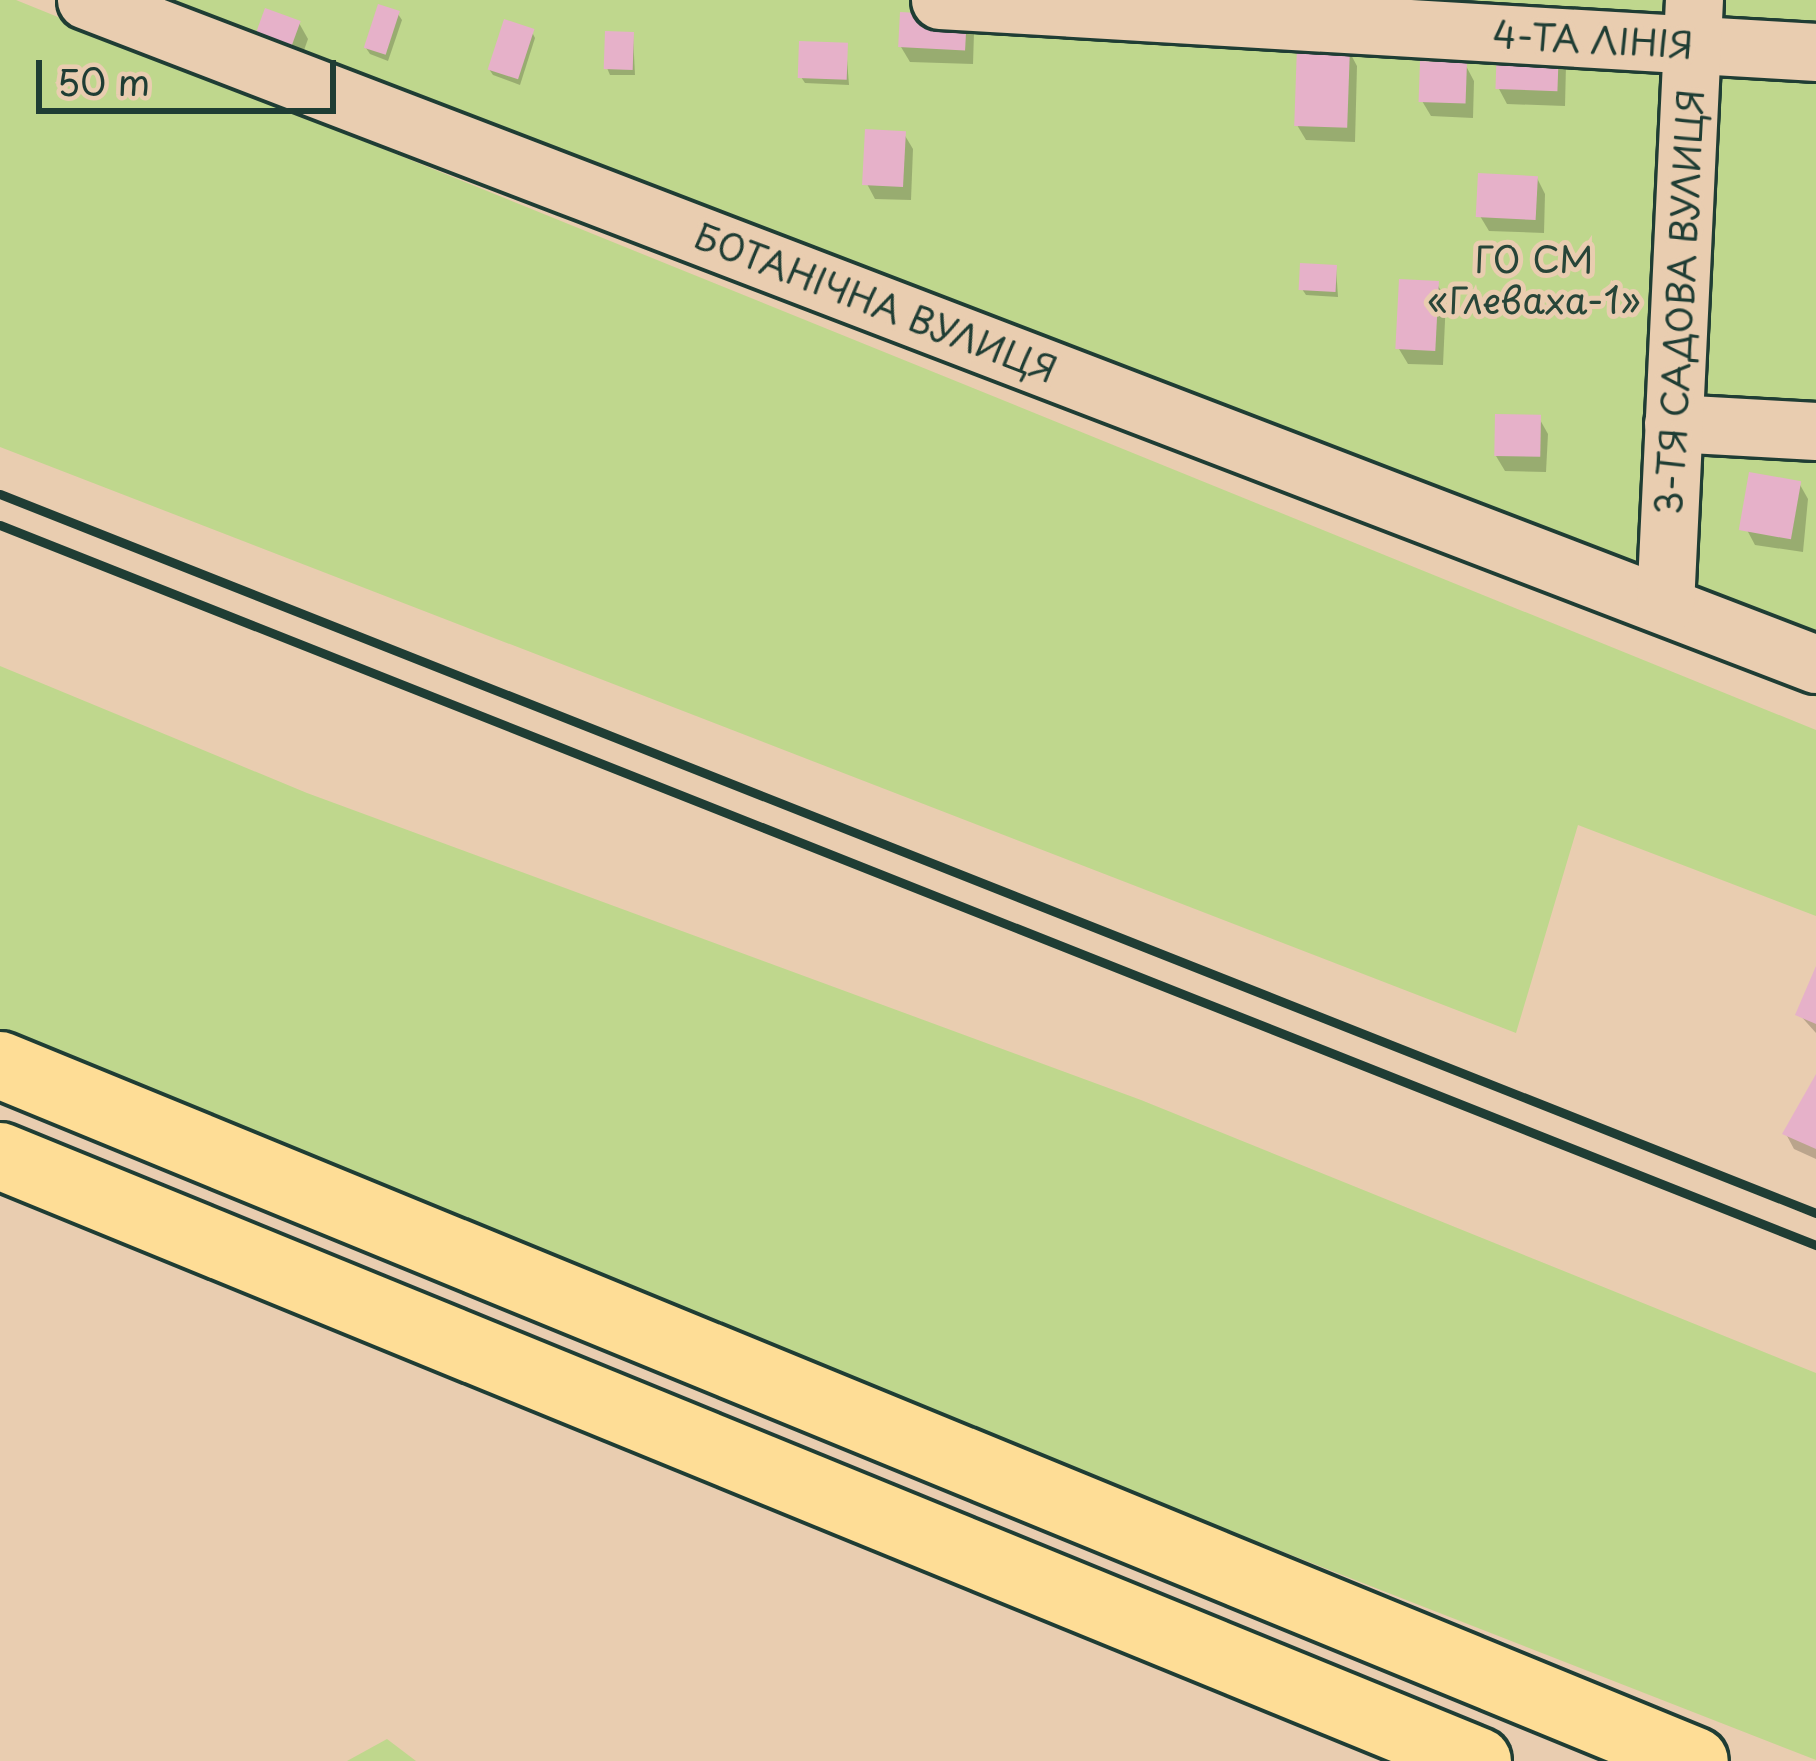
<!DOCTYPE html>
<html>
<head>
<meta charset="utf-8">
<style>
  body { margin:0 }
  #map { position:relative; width:1816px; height:1761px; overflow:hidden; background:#e9cdb0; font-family:"Playpen Sans",sans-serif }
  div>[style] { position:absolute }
  .green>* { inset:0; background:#bfd78d }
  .shadow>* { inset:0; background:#0003 }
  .building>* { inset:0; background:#e6b1c9; transform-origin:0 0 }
  .roads { filter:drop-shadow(3px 0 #1f3d34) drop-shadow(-3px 0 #1f3d34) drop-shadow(0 3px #1f3d34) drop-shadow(0 -3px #1f3d34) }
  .minor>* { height:57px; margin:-28.5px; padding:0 28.5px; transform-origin:28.5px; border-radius:28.5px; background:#e9cdb0 }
  .highway>* { height:66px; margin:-33px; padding:0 33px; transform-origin:33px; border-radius:33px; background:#fedd96 }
  .rail>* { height:9px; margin:-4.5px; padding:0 4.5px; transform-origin:4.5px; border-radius:4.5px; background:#1f3d34 }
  span { translate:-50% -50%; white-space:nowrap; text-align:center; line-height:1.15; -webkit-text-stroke:10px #e9cdb0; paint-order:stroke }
  .street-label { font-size:36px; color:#1f3d34 }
  .park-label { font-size:36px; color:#274538 }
  .scale { position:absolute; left:36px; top:60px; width:300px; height:54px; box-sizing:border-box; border:6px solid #1f3d34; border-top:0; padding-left:15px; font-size:36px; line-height:42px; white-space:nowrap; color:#1f3d34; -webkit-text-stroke:9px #e9cdb0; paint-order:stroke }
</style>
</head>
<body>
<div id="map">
  <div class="green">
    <i style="clip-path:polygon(0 0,16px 0,1816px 730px,1816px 916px,1578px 825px,1516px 1033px,0 447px)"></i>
    <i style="clip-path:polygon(120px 0,1816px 0,1816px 697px,648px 215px)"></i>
    <i style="clip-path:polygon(0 666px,307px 793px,1141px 1100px,1816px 1373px,1816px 1760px,1240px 1535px,0 1037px)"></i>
    <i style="clip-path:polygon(387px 1739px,416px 1761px,347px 1761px)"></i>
  </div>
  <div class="shadow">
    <i style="clip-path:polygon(398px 14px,402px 20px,388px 61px,370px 54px,366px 48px)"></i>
    <i style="clip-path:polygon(965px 18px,974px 33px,973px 64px,910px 62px,901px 47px)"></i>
    <i style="clip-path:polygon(299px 23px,308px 39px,292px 84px,260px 73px)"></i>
    <i style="clip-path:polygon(532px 32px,535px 38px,520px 85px,493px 75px,489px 69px)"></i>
    <i style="clip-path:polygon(633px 35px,635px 75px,610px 75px,607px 68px)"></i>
    <i style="clip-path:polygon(846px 46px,849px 85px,805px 83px,801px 77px)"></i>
    <i style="clip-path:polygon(1500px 48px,1566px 65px,1565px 106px,1507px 104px,1499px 89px)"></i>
    <i style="clip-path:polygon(1349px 51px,1357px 66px,1355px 142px,1306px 140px,1297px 125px)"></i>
    <i style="clip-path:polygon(1466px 66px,1474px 81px,1473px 118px,1431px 116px,1422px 101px)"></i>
    <i style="clip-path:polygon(904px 134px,913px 149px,911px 200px,875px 199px,867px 184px)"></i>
    <i style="clip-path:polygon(1537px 178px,1545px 194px,1544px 233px,1489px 231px,1480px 216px)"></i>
    <i style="clip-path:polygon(1336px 268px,1338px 297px,1306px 295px,1302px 289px)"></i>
    <i style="clip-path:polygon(1437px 284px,1446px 299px,1443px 365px,1408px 364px,1399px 349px)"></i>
    <i style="clip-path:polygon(1539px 418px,1548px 434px,1546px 472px,1505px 471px,1496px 456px)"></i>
    <i style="clip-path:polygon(1799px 483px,1808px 499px,1803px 552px,1755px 545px,1747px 530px)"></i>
    <i style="clip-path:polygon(1816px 974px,1816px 1033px,1799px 1014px)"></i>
    <i style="clip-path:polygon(1816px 1080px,1816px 1159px,1794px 1149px,1786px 1134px)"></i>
  </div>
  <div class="building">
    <i style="left:378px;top:4px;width:23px;height:46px;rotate:18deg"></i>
    <i style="left:265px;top:8px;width:38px;height:53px;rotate:20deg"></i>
    <i style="left:900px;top:12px;width:67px;height:35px;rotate:3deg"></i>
    <i style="left:504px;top:19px;width:32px;height:53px;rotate:18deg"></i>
    <i style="left:605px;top:31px;width:29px;height:38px;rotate:2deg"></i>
    <i style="left:799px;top:41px;width:49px;height:37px;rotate:2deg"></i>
    <i style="left:1497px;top:45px;width:62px;height:44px;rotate:2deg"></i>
    <i style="left:1297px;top:46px;width:53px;height:80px;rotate:2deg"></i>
    <i style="left:1420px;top:61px;width:47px;height:41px;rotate:2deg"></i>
    <i style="left:865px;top:129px;width:41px;height:56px;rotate:3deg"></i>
    <i style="left:1478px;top:173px;width:60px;height:44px;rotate:3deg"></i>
    <i style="left:1300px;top:263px;width:37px;height:27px;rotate:3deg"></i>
    <i style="left:1399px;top:279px;width:40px;height:70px;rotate:3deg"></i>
    <i style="left:1495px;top:414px;width:46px;height:42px;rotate:1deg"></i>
    <i style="left:1749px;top:472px;width:53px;height:59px;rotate:10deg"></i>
    <i style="clip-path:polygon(1816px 966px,1816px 1024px,1795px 1015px)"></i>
    <i style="clip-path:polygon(1816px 1074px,1816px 1149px,1782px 1134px)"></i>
  </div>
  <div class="roads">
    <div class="minor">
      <i style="left:86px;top:0;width:1853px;rotate:21deg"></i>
      <i style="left:940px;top:0;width:878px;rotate:3.4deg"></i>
      <i style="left:1673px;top:423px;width:143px;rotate:3.2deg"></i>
      <i style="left:1665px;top:605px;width:606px;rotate:-87.26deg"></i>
    </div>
    <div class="highway">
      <i style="left:0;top:1065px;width:1832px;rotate:22.32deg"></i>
      <i style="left:0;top:1156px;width:1597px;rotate:22.26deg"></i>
    </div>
  </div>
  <div class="rail">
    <i style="left:0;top:494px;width:1953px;rotate:21.6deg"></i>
    <i style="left:0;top:525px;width:1954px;rotate:21.63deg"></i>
  </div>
  <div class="street-label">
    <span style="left:1593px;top:39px;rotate:3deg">4-ТА ЛІНІЯ</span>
    <span style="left:876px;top:302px;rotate:21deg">БОТАНІЧНА ВУЛИЦЯ</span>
    <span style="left:1679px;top:302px;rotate:-87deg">3-ТЯ САДОВА ВУЛИЦЯ</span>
  </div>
  <div class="park-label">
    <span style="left:1534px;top:279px">ГО СМ<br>«Глеваха-1»</span>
  </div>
  <div class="scale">50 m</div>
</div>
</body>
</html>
